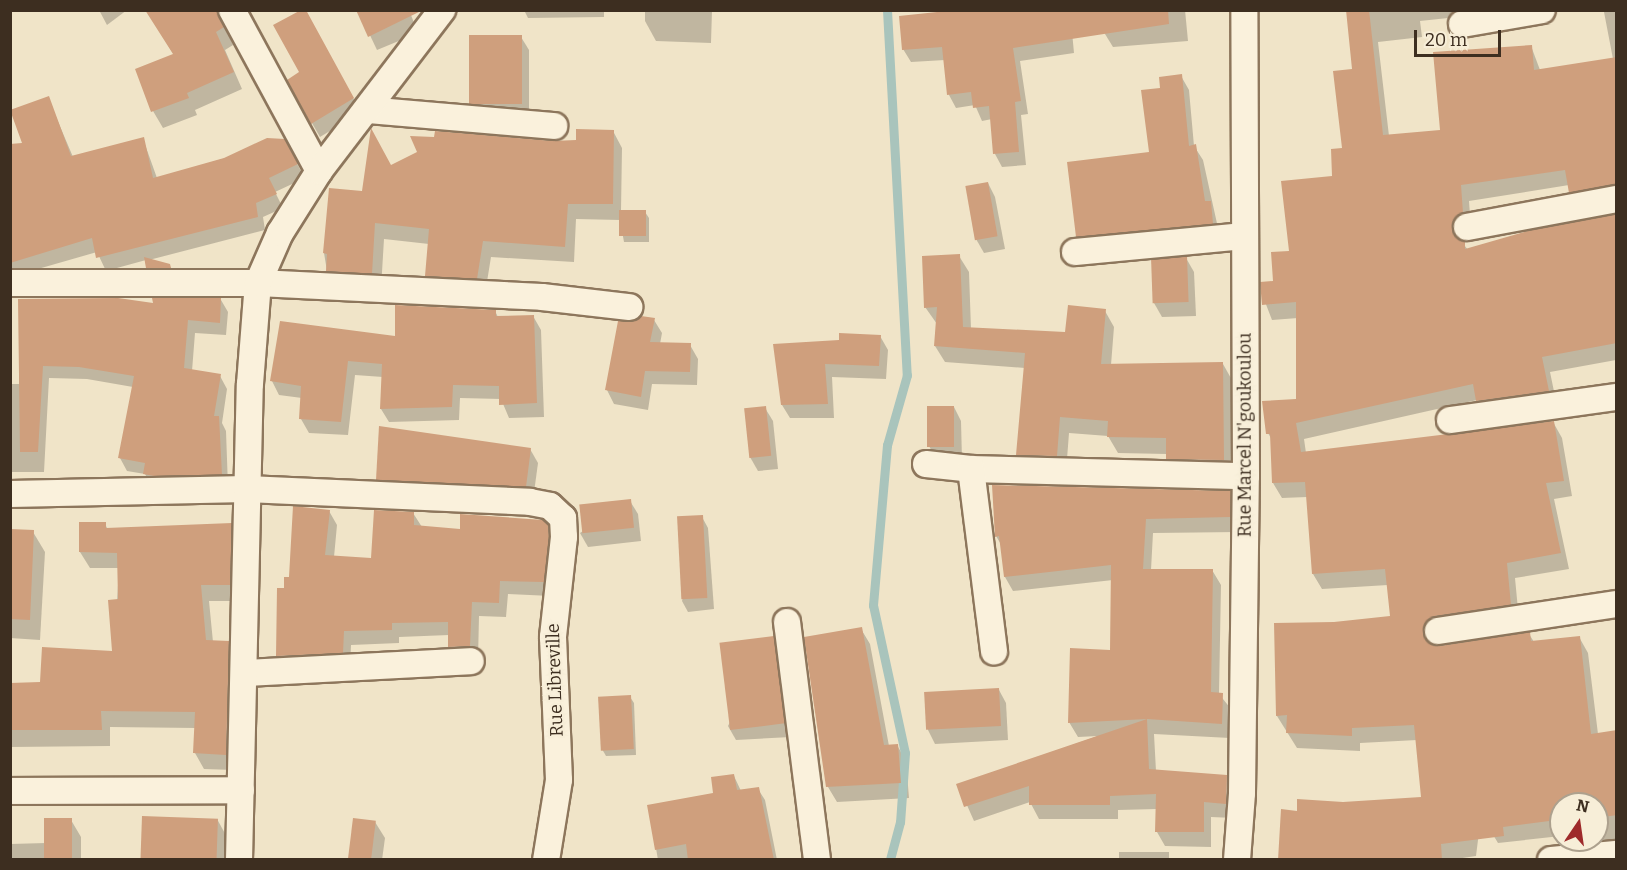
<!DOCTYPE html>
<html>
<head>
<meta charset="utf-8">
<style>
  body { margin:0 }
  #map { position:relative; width:1627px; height:870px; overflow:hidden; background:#f0e4c8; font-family:Bitter,serif }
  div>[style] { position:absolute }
  .shadow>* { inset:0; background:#0003; transform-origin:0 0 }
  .stream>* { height:9px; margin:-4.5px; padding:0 4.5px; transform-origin:4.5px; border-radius:4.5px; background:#a9c4bc }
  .building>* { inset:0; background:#cf9f7d; transform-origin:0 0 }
  .roads { filter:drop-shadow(2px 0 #8d765c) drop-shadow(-2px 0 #8d765c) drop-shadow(0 2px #8d765c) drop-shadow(0 -2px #8d765c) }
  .minor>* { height:26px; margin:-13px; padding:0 13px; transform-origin:13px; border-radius:13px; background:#faf1dc }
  span { translate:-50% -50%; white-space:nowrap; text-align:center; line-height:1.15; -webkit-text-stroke:4.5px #f7eed8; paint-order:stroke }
  .street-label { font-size:18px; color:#3d2e20 }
  .frame { position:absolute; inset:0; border:12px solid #3d2e20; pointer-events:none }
  .north { position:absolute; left:1549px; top:792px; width:60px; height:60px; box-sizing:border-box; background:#f7eed8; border:2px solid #ada18e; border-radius:50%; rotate:13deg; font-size:16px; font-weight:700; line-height:24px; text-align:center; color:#3d2e20 }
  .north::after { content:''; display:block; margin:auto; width:21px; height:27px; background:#9e2a2b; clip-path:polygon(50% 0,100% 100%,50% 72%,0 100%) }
  .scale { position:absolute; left:1414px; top:30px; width:87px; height:27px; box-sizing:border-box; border:3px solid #3d2e20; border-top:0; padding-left:8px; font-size:18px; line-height:21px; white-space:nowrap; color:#3d2e20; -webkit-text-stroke:4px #f7eed8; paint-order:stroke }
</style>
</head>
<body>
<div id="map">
  <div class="shadow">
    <i style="clip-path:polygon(99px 10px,127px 10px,107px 25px)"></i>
    <i style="clip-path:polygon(147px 10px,218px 10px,233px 45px,225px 50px,242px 89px,195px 110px,197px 115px,163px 128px,153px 111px,174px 55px)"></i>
    <i style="clip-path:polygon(358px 10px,409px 10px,418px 33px,377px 50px)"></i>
    <i style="clip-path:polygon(524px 10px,604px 10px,604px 17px,528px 18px)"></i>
    <i style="clip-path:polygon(645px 10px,712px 10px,711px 43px,656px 41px,645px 21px)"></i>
    <i style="clip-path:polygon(1070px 10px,1074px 53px,1020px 61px,1028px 114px,1021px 115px,1026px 165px,1002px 167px,995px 154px,992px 119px,982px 121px,975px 105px,956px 108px,949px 95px,945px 60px,911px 62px,903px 49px)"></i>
    <i style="clip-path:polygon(1104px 10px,1185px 10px,1188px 41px,1113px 47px,1105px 34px)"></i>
    <i style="clip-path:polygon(1347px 10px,1523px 10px,1420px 21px,1422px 37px,1378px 42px,1389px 136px,1442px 132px,1531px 46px,1540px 70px,1613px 59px,1604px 12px,1616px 10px,1616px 201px,1579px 207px,1569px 185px,1469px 201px,1471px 229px,1461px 241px,1468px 250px,1616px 216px,1616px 360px,1550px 372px,1557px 406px,1487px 416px,1477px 400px,1304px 439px,1306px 453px,1553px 422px,1562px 438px,1572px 496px,1554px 499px,1569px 569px,1515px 578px,1519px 620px,1432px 641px,1433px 644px,1440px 647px,1529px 634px,1534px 642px,1579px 637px,1588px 653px,1598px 734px,1616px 731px,1616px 842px,1581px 844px,1579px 840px,1597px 840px,1597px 804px,1561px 804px,1561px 836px,1498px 843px,1489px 828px,1480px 824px,1476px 856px,1449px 860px,1278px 860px,1298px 812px,1343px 803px,1422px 799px,1417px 740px,1360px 743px,1360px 751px,1297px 748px,1277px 716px,1275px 624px,1334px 624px,1391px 617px,1388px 585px,1322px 589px,1313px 574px,1307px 497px,1282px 498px,1273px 483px,1272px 440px,1268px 433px,1297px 400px,1298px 318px,1272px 320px,1262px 294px,1275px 282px,1334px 178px,1344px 150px,1354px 70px)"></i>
    <i style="clip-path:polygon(312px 24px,361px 112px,320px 137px,312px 123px,301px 73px)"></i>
    <i style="clip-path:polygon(521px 37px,529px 50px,529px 121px,480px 117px,472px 103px)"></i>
    <i style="clip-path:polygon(1181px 76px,1189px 90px,1194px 146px,1203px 160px,1220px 237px,1085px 250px,1077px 236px,1150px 153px,1162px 90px)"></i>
    <i style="clip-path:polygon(48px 98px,73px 157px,143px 139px,157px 178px,284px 141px,305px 178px,275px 192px,283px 208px,263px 217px,265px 230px,149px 260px,169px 265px,177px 279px,155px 281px,146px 260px,106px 271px,97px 252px,10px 277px,10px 231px)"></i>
    <i style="clip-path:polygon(613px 131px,622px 148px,621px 211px,645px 212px,649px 218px,649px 242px,624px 242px,620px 220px,576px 219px,574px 262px,491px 257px,485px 294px,436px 292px,427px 276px,429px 244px,384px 239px,381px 289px,337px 287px,327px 271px,324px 253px,364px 193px,391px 167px,577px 142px)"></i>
    <i style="clip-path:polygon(988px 183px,995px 197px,1005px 249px,984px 253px,976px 239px)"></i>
    <i style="clip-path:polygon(959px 256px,969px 272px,971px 329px,1066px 334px,1105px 311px,1114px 327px,1111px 365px,1223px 364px,1232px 380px,1233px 477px,1177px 475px,1167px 454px,1118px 453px,1108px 436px,1069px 433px,1066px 472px,1027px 471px,1017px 455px,1025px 368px,945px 362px,935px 346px,937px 324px,925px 307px)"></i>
    <i style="clip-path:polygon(1186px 258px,1194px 272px,1196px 316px,1162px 317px,1154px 303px)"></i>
    <i style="clip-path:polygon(221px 300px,228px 312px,226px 335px,195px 333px,192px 371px,220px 376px,227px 389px,222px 423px,226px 431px,228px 487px,152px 486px,145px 474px,127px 471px,120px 458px,133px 387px,87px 379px,49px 378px,44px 472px,10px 472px,10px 384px,19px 384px,19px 301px,155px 304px)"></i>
    <i style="clip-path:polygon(495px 311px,498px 317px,533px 316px,541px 330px,544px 417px,509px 418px,501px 399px,460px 398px,459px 420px,389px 422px,381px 409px,383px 377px,355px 375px,348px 435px,309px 433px,301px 419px,302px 398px,279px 395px,272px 381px,397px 338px)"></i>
    <i style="clip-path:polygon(654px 320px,662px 333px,660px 344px,690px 345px,698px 359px,697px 385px,652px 384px,648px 410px,614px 404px,607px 390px)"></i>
    <i style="clip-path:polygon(880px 336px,888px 350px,886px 379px,832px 377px,834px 418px,790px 418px,782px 405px,841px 341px)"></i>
    <i style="clip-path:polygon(954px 407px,961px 421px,962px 460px,937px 460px,929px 446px)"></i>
    <i style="clip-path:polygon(765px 408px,773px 421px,778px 469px,758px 471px,750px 457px)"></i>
    <i style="clip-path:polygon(530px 449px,538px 463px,533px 500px,385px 493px,377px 480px)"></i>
    <i style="clip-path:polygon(1230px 492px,1238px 507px,1238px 532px,1153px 533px,1151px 570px,1212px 570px,1221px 585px,1219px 694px,1231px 709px,1230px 738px,1154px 734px,1156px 771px,1226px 776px,1235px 791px,1234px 818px,1211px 817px,1211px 847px,1165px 846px,1157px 832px,1157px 809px,1118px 810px,1118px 819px,1039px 819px,1030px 802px,974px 821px,958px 785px,1098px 736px,1078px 737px,1069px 722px,1111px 651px,1113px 580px,1013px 591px,1005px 577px,1002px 546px,996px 536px)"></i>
    <i style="clip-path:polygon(630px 501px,638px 514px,641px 541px,588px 547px,580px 533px)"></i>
    <i style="clip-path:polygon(329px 511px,337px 525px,334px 557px,373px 559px,413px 513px,422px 527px,462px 531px,547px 526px,556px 541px,551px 596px,508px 594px,506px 617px,479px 616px,478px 660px,457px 661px,449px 647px,449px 635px,399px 637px,399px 643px,351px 645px,350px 667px,285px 670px,277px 656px,279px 590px,285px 590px)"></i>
    <i style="clip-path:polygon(702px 517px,708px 528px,714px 609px,688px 612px,682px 601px)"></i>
    <i style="clip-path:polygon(105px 524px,108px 530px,231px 525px,240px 541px,239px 601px,209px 601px,213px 642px,228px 643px,238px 659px,235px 770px,204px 769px,195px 753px,196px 728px,110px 727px,110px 746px,10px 747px,10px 685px,42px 683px,114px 653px,119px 568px,90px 568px,80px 552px)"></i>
    <i style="clip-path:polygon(10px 531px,33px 532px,45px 552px,40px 640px,10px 638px)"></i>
    <i style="clip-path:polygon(861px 629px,870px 644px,889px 746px,897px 745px,906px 761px,909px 798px,837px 802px,828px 787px)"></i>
    <i style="clip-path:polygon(773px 637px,781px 651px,791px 737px,736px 740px,728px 726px)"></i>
    <i style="clip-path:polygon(999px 690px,1006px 703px,1008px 740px,935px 744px,928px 730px,926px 694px)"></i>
    <i style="clip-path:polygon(630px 697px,634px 703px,636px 755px,606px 756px,602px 749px)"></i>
    <i style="clip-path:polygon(734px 776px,741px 791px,758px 789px,765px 800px,777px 860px,658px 860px,649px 807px,715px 795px)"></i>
    <i style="clip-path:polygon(217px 819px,228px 839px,227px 860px,143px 860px)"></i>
    <i style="clip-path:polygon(71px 820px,81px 837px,81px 860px,10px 860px,10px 844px,46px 843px)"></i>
    <i style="clip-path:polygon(375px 822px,385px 838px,382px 860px,351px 860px)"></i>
    <i style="left:1119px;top:852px;width:50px;height:8px"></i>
  </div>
  <div class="stream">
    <i style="left:887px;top:10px;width:366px;rotate:86.9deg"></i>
    <i style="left:907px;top:375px;width:73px;rotate:105.9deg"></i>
    <i style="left:887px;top:445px;width:161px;rotate:95deg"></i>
    <i style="left:873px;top:605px;width:151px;rotate:77.8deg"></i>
    <i style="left:905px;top:753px;width:69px;rotate:94.1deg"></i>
    <i style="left:900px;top:822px;width:39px;rotate:105deg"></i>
  </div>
  <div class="building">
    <i style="clip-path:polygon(145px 10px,217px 10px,224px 27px,216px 32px,234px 72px,187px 93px,189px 98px,151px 112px,135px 69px,173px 54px)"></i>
    <i style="clip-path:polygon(301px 10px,306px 10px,354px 98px,311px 124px,287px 80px,299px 72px,273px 25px)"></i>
    <i style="clip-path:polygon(356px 10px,423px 10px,368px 37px)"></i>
    <i style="clip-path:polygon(956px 10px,1168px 10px,1169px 24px,1013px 48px,1021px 101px,1015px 102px,1019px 152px,993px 154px,989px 106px,973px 108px,971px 92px,947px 95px,942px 47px,902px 50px,899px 16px)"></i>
    <i style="clip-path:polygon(1346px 10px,1369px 10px,1383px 135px,1440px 130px,1433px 52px,1532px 45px,1534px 70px,1617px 57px,1617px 184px,1569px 193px,1565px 170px,1461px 185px,1463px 213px,1453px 222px,1452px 229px,1456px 237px,1465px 241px,1465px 249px,1531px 230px,1617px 214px,1617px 343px,1542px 357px,1549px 391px,1476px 401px,1473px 384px,1296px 423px,1301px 452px,1554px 421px,1564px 481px,1546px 483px,1561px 553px,1507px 563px,1511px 605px,1435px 616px,1424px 625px,1423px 634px,1432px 645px,1440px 646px,1530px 632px,1531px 641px,1580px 636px,1591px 734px,1617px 730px,1617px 815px,1597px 818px,1597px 804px,1561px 804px,1561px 823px,1557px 820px,1503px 827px,1504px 836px,1441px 844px,1442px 860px,1278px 860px,1281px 809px,1297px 811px,1297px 799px,1343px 802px,1421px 797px,1414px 725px,1352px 728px,1352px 736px,1286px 733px,1287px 715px,1276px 716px,1274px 623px,1334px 622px,1390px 616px,1385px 569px,1312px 574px,1305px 482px,1272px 483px,1270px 434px,1266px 434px,1262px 401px,1296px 399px,1296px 302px,1262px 305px,1260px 282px,1273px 281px,1271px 252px,1289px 251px,1281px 181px,1332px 176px,1331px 149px,1342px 148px,1333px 71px,1352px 69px)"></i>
    <i style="left:469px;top:35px;width:53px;height:69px"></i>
    <i style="clip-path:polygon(1182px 74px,1189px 146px,1196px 144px,1205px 201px,1211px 201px,1213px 224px,1076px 237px,1067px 162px,1149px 152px,1141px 90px,1160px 88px,1159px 77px)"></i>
    <i style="clip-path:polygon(49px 96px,71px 156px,144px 137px,153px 178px,224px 158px,267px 138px,285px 139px,298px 164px,269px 178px,277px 194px,256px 203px,258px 217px,96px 258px,92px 238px,10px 263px,10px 144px,22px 143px,10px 110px)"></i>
    <i style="clip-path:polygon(371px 128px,391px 165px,417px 152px,410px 136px,434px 137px,435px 131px,553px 141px,576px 140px,576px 129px,614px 130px,613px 204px,568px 204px,565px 247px,483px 241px,477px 279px,425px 276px,429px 229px,375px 223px,372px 274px,326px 271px,327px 254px,323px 253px,329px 188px,362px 191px)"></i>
    <i style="left:988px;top:182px;width:55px;height:23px;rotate:80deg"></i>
    <i style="left:619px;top:210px;width:27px;height:26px"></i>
    <i style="clip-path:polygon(960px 254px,963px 327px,1065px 332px,1068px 305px,1106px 309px,1101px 364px,1223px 362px,1224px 460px,1166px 459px,1166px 438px,1107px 437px,1108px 421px,1060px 417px,1057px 456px,1016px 455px,1025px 353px,934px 346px,937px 307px,924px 308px,922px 256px)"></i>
    <i style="left:1187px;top:256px;width:46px;height:36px;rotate:88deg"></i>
    <i style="clip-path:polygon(144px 257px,170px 264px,171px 268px,146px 268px)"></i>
    <i style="clip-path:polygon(118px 298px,153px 303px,152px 298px,221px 298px,220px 323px,188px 320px,184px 368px,221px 374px,214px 416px,219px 416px,222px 475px,154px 476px,143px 474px,145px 463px,118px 458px,134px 376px,79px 367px,43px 366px,38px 452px,20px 452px,18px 299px)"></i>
    <i style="clip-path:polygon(395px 305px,496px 310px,496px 316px,534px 315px,537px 403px,499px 405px,499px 386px,453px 385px,452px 407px,380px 409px,382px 364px,348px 361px,341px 422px,299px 419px,301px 386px,270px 381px,280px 321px,395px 336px)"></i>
    <i style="clip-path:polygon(641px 316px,655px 318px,650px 342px,691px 343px,690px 372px,645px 371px,641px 397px,605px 390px,618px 321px,634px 321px)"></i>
    <i style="clip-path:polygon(839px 333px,881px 335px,879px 366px,825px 364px,828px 404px,781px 405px,773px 344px,839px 340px)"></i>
    <i style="left:766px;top:406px;width:50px;height:22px;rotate:84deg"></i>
    <i style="left:927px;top:406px;width:27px;height:41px"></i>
    <i style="clip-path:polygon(379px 426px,531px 448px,526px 487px,376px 480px)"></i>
    <i style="clip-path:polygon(992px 485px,1231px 491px,1230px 517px,1146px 519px,1143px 569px,1213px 569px,1211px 692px,1223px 693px,1222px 724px,1147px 719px,1149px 769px,1227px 775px,1226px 804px,1204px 802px,1204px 832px,1155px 832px,1156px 794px,1110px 796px,1110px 805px,1029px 805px,1029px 786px,964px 807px,956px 784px,1147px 719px,1068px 723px,1070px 648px,1110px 650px,1111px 565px,1004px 577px,999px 536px,995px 537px)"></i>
    <i style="left:631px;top:499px;width:29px;height:52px;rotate:84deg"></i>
    <i style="clip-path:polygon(293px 506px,330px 510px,325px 555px,371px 558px,374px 510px,414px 512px,414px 525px,460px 529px,460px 514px,543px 520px,548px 525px,549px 537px,544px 582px,500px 581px,499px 603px,472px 602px,470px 646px,448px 647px,448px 622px,392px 623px,392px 630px,344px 631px,343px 653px,276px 656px,277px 588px,284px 588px,284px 577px,289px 577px)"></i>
    <i style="left:703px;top:515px;width:83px;height:26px;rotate:87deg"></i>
    <i style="clip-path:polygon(79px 522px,106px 522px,106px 528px,232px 523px,230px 585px,201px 585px,206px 640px,229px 641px,226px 755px,193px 753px,195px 712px,101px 711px,102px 730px,10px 730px,10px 683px,40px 682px,42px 647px,112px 651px,108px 600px,118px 599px,117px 553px,79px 552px)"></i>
    <i style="clip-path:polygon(10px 529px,34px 530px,30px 620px,10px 619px)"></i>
    <i style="clip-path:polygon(862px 627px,884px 745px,898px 744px,901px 783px,826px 787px,804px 637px)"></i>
    <i style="left:774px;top:636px;width:88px;height:55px;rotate:83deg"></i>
    <i style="left:999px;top:688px;width:38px;height:75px;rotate:87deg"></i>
    <i style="left:631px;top:695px;width:54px;height:33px;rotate:87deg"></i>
    <i style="clip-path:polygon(734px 774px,737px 790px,759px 787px,774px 860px,688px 860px,686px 844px,655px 850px,647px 805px,713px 793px,711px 777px)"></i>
    <i style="left:142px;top:816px;width:76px;height:44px;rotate:2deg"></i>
    <i style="left:44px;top:818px;width:28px;height:42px"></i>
    <i style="left:353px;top:818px;width:23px;height:42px;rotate:7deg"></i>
  </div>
  <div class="roads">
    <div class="minor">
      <i style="left:232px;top:10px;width:183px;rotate:61.6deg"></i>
      <i style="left:1462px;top:24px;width:81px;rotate:-9.9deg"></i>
      <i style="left:367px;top:110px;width:188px;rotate:4.9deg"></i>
      <i style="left:1467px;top:227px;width:152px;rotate:-10.6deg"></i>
      <i style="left:1075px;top:252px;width:170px;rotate:-5.4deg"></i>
      <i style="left:10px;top:283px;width:248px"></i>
      <i style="left:258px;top:283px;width:284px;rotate:2.8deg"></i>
      <i style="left:542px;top:297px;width:88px;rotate:6.6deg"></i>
      <i style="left:1450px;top:420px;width:168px;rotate:-7.9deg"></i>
      <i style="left:926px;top:464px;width:45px;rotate:6.3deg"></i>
      <i style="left:971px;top:469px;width:275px;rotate:1.5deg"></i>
      <i style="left:971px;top:469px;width:184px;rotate:82.8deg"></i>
      <i style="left:10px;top:494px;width:237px;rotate:-1.2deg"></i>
      <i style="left:247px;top:489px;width:283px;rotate:2.6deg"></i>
      <i style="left:530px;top:502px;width:20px;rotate:11deg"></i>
      <i style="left:550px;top:506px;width:18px;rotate:43deg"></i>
      <i style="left:563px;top:518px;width:19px;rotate:87deg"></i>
      <i style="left:564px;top:537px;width:101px;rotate:96.3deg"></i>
      <i style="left:553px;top:637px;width:143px;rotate:87.6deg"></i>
      <i style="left:559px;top:780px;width:81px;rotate:99.2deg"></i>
      <i style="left:787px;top:622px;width:240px;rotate:82.8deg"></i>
      <i style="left:1438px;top:631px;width:180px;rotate:-8.6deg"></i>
      <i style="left:245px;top:673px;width:226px;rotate:-3deg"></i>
      <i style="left:10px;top:791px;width:231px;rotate:-0.2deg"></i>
      <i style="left:239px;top:860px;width:476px;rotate:-88.7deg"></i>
      <i style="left:250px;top:384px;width:101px;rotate:-85.5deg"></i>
      <i style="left:258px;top:283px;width:55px;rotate:-66.3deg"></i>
      <i style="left:280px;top:233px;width:73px;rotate:-57.8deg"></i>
      <i style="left:319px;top:171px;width:203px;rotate:-52.6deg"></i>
      <i style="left:1237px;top:860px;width:67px;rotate:-85.7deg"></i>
      <i style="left:1242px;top:793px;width:317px;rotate:-89.3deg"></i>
      <i style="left:1246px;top:476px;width:466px;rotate:-90.2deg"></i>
      <i style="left:1551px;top:860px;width:65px;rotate:-5.3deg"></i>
    </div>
  </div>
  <div class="street-label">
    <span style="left:1245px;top:435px;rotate:-90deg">Rue Marcel N'goukoulou</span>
    <span style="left:555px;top:680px;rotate:-92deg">Rue Libreville</span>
  </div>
  <div class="frame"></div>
  <div class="north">N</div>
  <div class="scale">20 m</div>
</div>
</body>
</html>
